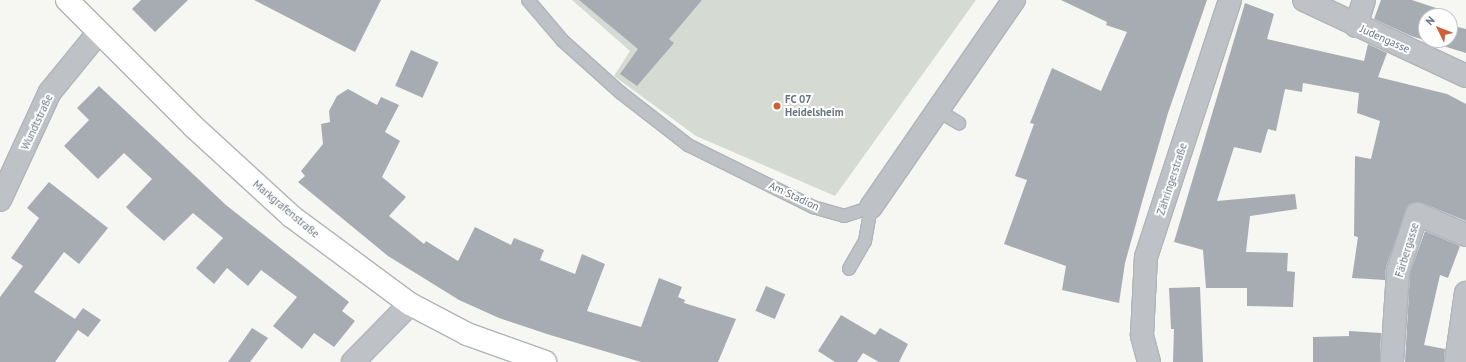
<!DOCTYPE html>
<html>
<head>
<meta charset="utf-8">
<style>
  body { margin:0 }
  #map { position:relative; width:1466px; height:362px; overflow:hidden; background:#f6f6f3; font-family:"PT Sans",sans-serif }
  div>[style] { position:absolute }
  .green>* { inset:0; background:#d5dad3 }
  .building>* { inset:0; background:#a6acb2; transform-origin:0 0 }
  .roads { filter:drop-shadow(1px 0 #b0b5b9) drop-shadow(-1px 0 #b0b5b9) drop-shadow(0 1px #b0b5b9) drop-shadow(0 -1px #b0b5b9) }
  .lane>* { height:12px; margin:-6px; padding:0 6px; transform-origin:6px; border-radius:6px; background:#bec1c5 }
  .street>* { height:22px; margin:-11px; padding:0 11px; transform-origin:11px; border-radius:11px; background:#bec1c5 }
  .secondary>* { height:22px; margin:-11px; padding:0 11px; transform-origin:11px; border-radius:11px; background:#fff }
  .dots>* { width:11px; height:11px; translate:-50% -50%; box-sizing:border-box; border:2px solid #fff; border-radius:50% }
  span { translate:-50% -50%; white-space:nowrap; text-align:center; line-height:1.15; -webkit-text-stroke:4px #fff; paint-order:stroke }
  .street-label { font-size:11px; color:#687581 }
  .poi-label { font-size:11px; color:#687581; font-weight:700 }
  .left { translate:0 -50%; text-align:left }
  .north { position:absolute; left:1418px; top:8px; width:40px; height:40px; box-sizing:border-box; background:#fff; border:1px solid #c3c8cd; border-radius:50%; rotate:313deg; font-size:11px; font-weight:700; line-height:16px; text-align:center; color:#687581 }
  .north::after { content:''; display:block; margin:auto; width:14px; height:18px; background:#cf613a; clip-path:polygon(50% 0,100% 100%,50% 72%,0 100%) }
</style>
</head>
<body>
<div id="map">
  <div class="green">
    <i style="clip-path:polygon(572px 0,976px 0,835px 196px,696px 136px,614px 76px,630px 51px)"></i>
  </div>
  <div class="building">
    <i style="clip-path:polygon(141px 0,188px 0,155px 32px,132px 9px)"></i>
    <i style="clip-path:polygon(254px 0,381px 0,355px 52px)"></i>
    <i style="clip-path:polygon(579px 0,702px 0,669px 39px,674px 43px,637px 86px,620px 74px,638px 49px)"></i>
    <i style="clip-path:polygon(1061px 0,1207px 0,1168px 113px,1144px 195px,1125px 263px,1119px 303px,1062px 290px,1066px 266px,1004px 244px,1027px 180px,1015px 176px,1034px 124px,1030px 123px,1052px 68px,1101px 91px,1127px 32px,1106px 25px,1107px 22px)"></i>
    <i style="clip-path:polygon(1381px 0,1412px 0,1442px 10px,1440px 16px,1426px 16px,1426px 40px,1450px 40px,1450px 25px,1466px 29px,1466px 53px,1411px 36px,1374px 19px)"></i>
    <i style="clip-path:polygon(1245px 3px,1274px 14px,1267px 39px,1364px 61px,1368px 44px,1387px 53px,1378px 77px,1447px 94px,1466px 104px,1466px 221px,1422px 203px,1409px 204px,1386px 267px,1385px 280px,1352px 278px,1358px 237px,1354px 236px,1355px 156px,1371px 159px,1380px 121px,1357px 113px,1359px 93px,1303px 83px,1302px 92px,1285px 89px,1276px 131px,1268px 129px,1261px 153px,1234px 147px,1217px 201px,1295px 194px,1297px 209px,1250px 216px,1246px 252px,1288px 253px,1287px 271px,1295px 272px,1293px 307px,1247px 306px,1247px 288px,1206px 288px,1203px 250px,1174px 242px)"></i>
    <i style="left:411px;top:50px;width:30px;height:39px;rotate:24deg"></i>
    <i style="clip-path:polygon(99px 86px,226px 205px,349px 302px,342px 311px,355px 321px,334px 347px,314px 333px,302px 349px,273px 326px,297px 297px,261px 270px,248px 286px,227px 268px,214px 284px,196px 268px,223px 238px,193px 213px,164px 241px,133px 214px,126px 207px,152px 179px,124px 153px,98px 179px,64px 146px,89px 120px,77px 108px)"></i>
    <i style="clip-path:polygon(348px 89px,377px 105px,381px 97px,399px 105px,385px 132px,400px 141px,382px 177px,406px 197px,389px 216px,424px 244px,426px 241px,458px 261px,475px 227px,511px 245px,514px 238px,544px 250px,540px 260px,575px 274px,582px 254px,605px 264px,587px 311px,641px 327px,659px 278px,682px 287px,678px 297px,685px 300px,684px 303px,736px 319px,718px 362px,641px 362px,550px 335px,499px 318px,459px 300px,388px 256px,298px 182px,305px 176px,301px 171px,323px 144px,321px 124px,330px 122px,329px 111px,337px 96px)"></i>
    <i style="clip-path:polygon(49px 182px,108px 228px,79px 264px,64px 252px,34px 292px,75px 319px,83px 308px,101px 320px,88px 337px,78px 330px,55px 362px,0 362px,0 297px,23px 266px,11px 258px,39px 218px,27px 208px)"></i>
    <i style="clip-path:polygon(1425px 231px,1460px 246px,1448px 278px,1440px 275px,1424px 345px,1445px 349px,1444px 362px,1405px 362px,1410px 273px)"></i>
    <i style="left:766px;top:286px;width:21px;height:27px;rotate:23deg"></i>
    <i style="clip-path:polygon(1200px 287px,1203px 362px,1173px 362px,1174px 329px,1171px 329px,1169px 288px)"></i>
    <i style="clip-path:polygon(841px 315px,875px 335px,880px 328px,908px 344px,899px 362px,879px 362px,863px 353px,857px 362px,835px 362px,818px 351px)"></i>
    <i style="clip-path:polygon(252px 328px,268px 338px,250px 362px,228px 362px)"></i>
    <i style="clip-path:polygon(1349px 331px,1381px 333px,1380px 362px,1313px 362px,1313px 337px,1349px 336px)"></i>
  </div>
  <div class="roads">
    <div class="lane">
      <i style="left:528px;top:0;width:54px;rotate:49.5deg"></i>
      <i style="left:563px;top:41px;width:78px;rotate:41.9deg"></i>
      <i style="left:621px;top:93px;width:85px;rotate:37.8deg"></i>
      <i style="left:688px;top:145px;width:140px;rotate:26.4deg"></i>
      <i style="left:813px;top:207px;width:32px;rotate:16deg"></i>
      <i style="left:844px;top:216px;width:28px;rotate:-18deg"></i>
      <i style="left:871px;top:207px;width:35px;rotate:100deg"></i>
      <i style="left:865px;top:241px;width:32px;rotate:120deg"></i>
      <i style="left:937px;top:110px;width:26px;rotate:31deg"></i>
    </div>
    <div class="street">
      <i style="left:1304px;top:0;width:179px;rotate:25.1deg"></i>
      <i style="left:1356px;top:26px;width:27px;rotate:-73deg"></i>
      <i style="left:0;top:200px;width:119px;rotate:-65.2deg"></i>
      <i style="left:50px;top:92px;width:77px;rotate:-50.8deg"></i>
      <i style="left:871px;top:207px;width:252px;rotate:-55.4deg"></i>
      <i style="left:353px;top:362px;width:81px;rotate:-45.5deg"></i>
      <i style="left:1149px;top:362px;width:28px;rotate:-105deg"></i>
      <i style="left:1142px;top:335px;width:78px;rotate:-87.1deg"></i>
      <i style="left:1146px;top:257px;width:270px;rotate:-71.9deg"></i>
      <i style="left:1392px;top:362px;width:91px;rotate:-86.2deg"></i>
      <i style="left:1398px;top:271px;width:60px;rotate:-71.6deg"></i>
      <i style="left:1417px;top:214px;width:53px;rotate:23.2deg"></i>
      <i style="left:1456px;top:362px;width:70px;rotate:-81.8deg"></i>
    </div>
    <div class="secondary">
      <i style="left:67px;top:0;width:180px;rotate:45deg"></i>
      <i style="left:194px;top:127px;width:132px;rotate:42.5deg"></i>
      <i style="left:291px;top:216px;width:148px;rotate:36.5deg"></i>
      <i style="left:410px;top:304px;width:64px;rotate:27.8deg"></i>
      <i style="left:467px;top:334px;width:83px;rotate:19.7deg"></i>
    </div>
  </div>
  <div class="dots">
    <i style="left:777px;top:106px;background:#cf613a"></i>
  </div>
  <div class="street-label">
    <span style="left:1385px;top:39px;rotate:24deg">Judengasse</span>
    <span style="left:37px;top:122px;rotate:-65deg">Wundtstraße</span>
    <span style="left:1172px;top:179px;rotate:-72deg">Zähringerstraße</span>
    <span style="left:794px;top:196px;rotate:25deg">Am Stadion</span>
    <span style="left:286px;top:209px;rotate:40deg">Markgrafenstraße</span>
    <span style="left:1407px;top:250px;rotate:-73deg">Färbergasse</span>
  </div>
  <div class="poi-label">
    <span class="left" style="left:785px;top:106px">FC 07<br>Heidelsheim</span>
  </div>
  <div class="north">N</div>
</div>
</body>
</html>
